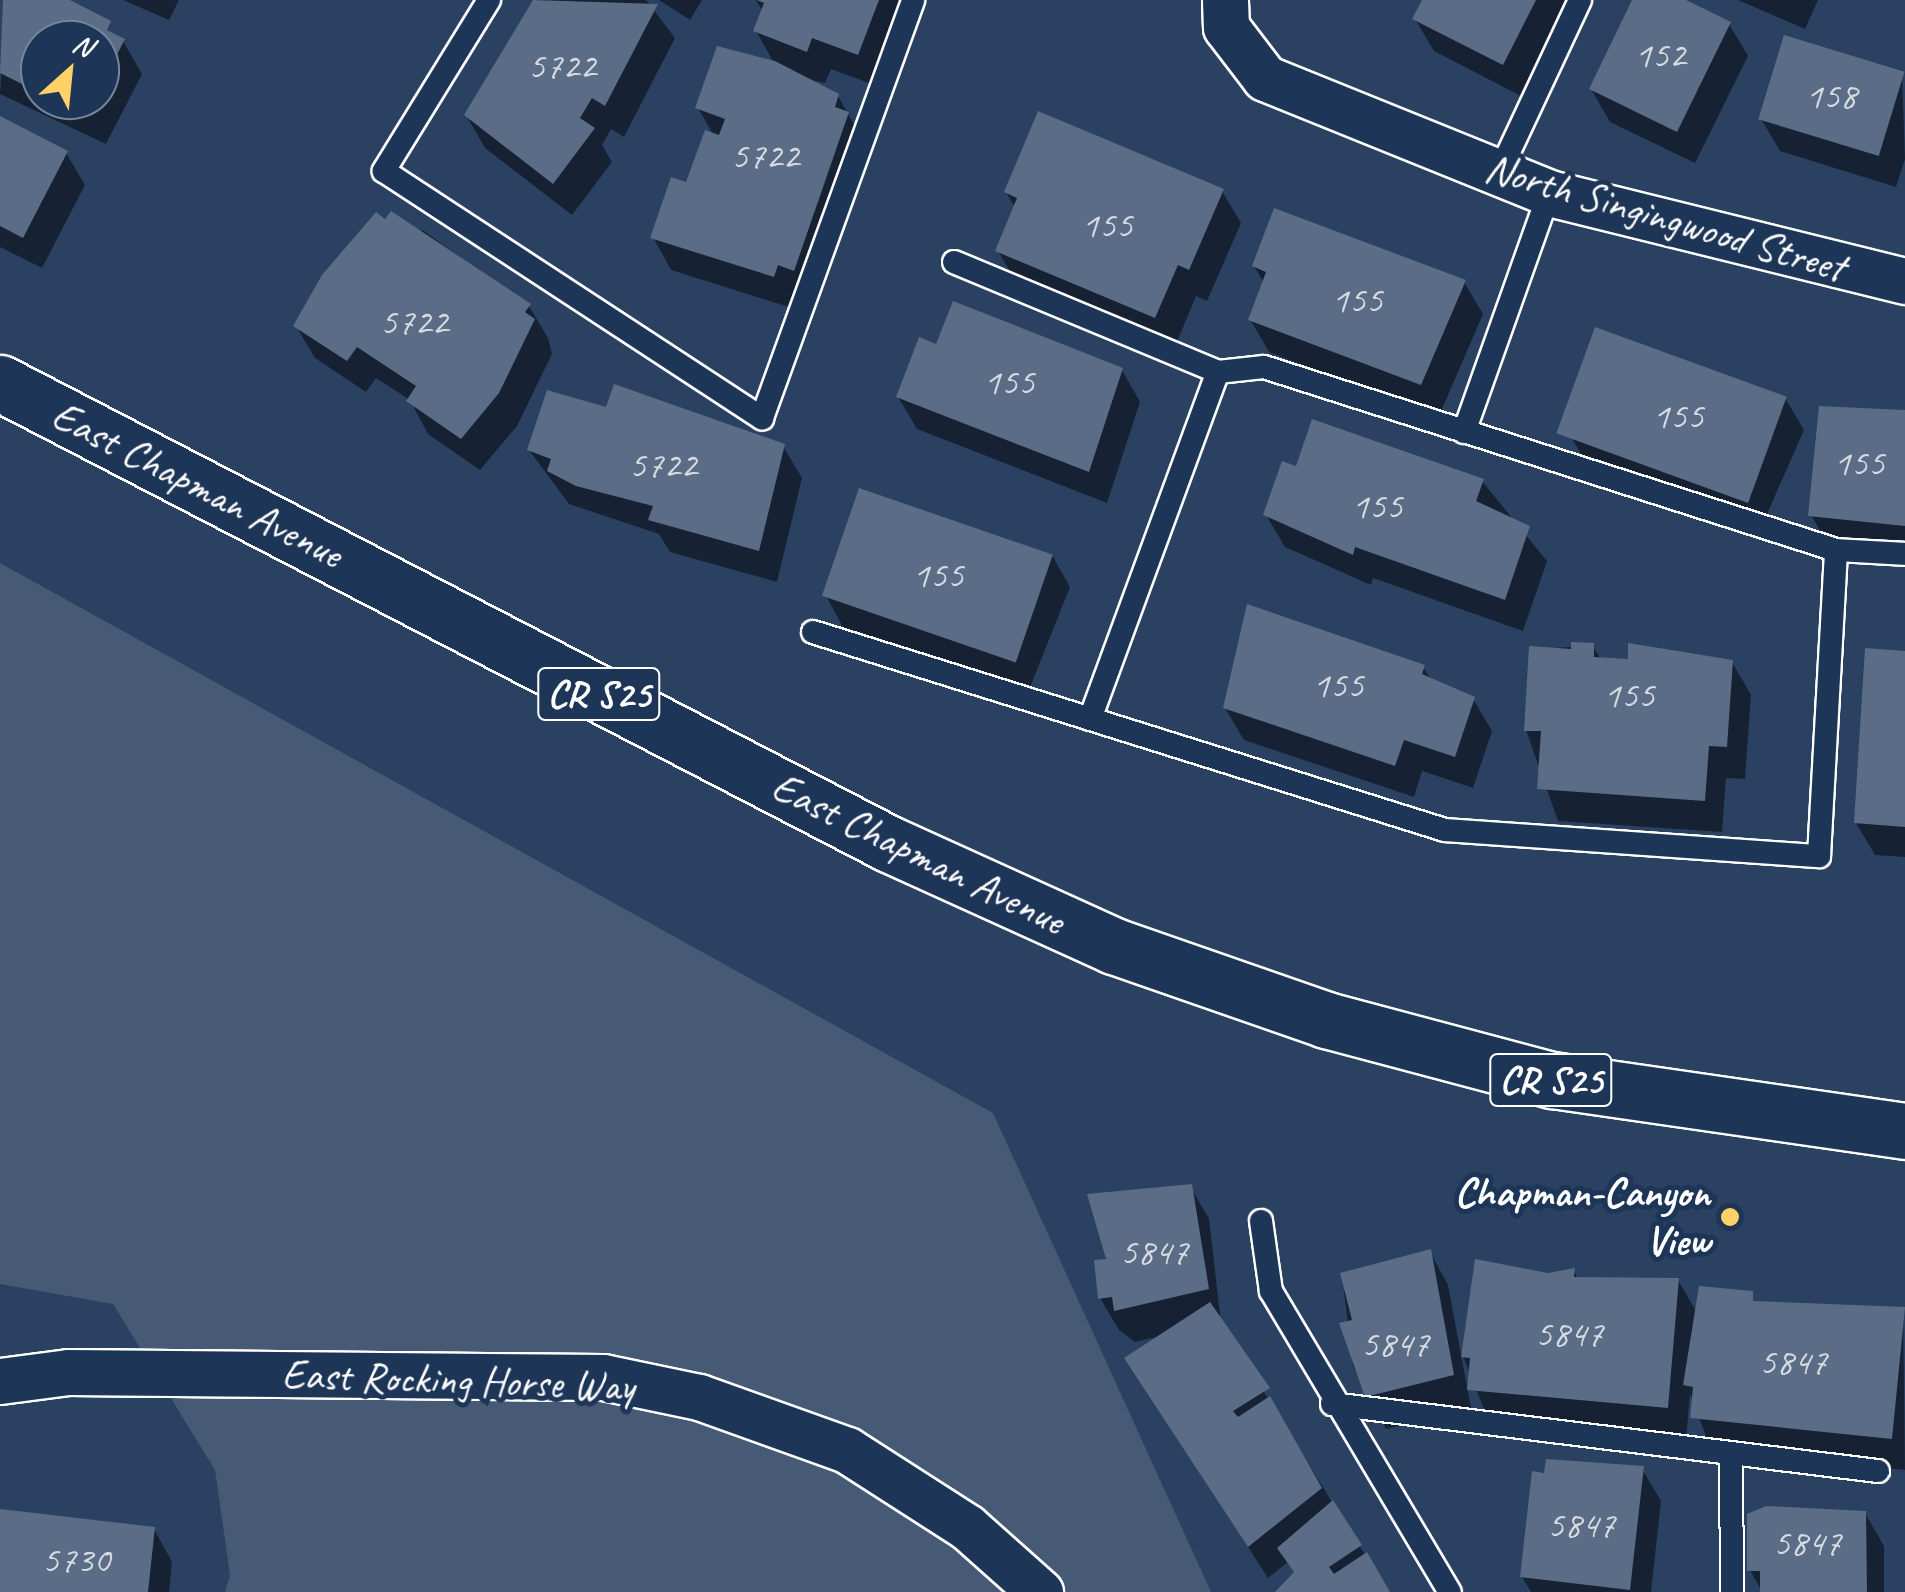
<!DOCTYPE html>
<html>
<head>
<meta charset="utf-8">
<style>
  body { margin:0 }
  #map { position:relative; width:1905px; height:1592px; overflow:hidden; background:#2a4161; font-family:Caveat,sans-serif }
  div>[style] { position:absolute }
  .green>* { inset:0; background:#465975 }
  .shadow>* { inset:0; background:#0007 }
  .building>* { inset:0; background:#5b6c86; transform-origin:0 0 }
  .roads { filter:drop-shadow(2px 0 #fff) drop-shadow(-2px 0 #fff) drop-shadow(0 2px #fff) drop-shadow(0 -2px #fff) }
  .lane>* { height:22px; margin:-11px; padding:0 11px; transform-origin:11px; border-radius:11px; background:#1d3557 }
  .street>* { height:45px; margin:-22.5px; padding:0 22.5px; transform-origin:22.5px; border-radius:22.5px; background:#1d3557 }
  .primary>* { height:55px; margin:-27.5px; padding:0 27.5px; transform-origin:27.5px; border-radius:27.5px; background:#1d3557 }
  .dots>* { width:28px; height:28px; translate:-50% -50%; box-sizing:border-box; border:5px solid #1d3557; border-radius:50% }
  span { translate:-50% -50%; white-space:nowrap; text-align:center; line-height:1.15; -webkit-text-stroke:10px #1d3557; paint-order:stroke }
  .number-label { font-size:38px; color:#d6dae1 }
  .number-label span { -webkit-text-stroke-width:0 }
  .shield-label span { padding:2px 8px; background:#1d3557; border:2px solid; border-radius:8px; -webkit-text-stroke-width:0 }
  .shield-label { font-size:40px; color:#fff; font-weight:700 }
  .street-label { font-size:42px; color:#fff }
  .poi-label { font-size:42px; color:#fff; font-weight:700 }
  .right { translate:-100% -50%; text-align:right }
  .north { position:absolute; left:20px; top:20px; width:100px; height:100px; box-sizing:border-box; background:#1d3557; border:2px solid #77869a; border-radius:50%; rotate:27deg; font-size:28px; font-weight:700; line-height:40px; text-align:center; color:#fff }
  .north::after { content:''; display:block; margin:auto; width:35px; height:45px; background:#ffd166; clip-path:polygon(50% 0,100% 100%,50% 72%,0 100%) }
</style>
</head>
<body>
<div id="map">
  <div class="green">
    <i style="clip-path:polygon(0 563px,993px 1113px,1211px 1592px,225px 1592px,230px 1575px,215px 1470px,113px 1304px,0 1284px)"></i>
  </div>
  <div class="shadow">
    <i style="clip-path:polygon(evenodd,6px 0,64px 0,123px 41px,142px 74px,106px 144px,0 94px,6px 0,40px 40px,100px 40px,100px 100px,40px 100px,40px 40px)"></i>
    <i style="clip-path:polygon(123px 0,179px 0,169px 20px)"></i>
    <i style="clip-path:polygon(536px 0,646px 0,675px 38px,624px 137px,611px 129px,602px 145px,612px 162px,572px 215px,485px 148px,466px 115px)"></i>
    <i style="clip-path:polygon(659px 0,702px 0,690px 20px)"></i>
    <i style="clip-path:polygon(756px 0,909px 0,877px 86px,831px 69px,825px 83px,803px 78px,838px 96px,866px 146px,792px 308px,671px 270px,653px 237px,714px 136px,698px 108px,774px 63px,756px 31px,763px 12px)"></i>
    <i style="clip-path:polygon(1425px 0,1570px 0,1521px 96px,1434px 51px,1415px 19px)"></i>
    <i style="clip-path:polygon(1635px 0,1680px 0,1729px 24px,1748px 56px,1695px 163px,1610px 122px,1591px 89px)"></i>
    <i style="clip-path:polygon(1738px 0,1818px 0,1805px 29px)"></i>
    <i style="clip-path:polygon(1902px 74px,1905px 159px,1896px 187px,1780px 151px,1761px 119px)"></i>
    <i style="clip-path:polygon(0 119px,66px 153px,85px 185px,42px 268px,0 247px)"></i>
    <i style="clip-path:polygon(1222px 191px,1241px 223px,1207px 301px,1196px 296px,1174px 349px,1017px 283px,998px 251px,1016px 209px,1006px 192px)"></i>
    <i style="clip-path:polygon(376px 215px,424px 231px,529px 306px,548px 338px,552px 354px,517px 426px,480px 470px,428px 434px,410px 400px,376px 378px,366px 392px,315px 358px,296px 326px)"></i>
    <i style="clip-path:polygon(1254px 266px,1464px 282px,1483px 314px,1439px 416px,1269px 352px,1250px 319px,1264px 283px)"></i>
    <i style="clip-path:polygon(1596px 330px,1785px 398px,1804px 430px,1760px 530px,1590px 469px,1571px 437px)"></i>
    <i style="clip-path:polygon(938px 347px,1122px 370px,1140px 402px,1107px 503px,917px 429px,898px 397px)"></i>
    <i style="clip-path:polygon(1905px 415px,1905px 555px,1830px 548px,1811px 515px)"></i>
    <i style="clip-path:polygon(783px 446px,802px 478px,777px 582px,670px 552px,659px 534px,569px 504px,529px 450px)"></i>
    <i style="clip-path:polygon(1482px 481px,1547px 561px,1523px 631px,1373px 578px,1371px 585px,1285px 547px,1266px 515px)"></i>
    <i style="clip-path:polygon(1052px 555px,1070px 587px,1029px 690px,844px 629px,826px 596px)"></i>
    <i style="clip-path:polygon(1593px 646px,1601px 660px,1630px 662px,1631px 646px,1732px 662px,1751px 695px,1745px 779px,1726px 778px,1722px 832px,1558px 821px,1526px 730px,1532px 649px)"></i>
    <i style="clip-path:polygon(1905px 653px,1905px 857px,1875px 855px,1856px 823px)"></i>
    <i style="clip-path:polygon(1423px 667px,1432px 681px,1473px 699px,1492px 731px,1473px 788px,1422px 771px,1414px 797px,1244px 740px,1225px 708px)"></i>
    <i style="clip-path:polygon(1190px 1186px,1209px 1219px,1221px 1323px,1388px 1592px,1277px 1592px,1296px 1574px,1288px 1562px,1268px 1578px,1127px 1359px,1161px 1336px,1135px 1342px,1119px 1330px,1100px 1298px,1110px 1261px)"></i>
    <i style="clip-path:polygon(1430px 1252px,1448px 1285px,1471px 1408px,1386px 1429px,1353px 1366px,1342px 1275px)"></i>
    <i style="clip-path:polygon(1574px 1271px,1578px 1280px,1678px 1280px,1697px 1313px,1701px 1289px,1771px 1305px,1903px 1309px,1905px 1470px,1711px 1450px,1690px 1393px,1686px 1440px,1489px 1422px,1463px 1356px,1548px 1276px)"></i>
    <i style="clip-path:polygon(1642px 1469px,1661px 1501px,1651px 1592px,1531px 1592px,1522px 1577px)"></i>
    <i style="clip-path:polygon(0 1511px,154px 1529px,172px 1562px,169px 1592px,0 1592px)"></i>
    <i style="clip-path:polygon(1865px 1513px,1884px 1546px,1884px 1592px,1762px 1592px,1750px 1570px)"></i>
  </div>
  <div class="building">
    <i style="clip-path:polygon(3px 0,70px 0,111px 21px,107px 30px,125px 39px,100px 88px,100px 40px,40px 40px,40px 93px,0 73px)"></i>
    <i style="clip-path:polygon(533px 0,658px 4px,605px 106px,592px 98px,580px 118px,595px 128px,553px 184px,464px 115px)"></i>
    <i style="clip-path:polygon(757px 0,879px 0,858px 55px,812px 38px,807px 52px,753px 31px,764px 3px)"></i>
    <i style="clip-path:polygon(1422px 0,1536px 0,1503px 65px,1412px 19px)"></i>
    <i style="clip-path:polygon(1632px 0,1686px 0,1731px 22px,1677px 132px,1589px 89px)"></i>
    <i style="left:1784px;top:35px;width:126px;height:88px;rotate:17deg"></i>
    <i style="clip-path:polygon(717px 46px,775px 61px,839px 94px,835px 107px,849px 112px,794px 271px,778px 265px,774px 277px,650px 238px,671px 177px,686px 182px,705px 130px,719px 135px,725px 119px,695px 108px)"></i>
    <i style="clip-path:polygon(53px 100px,94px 100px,87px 113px)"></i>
    <i style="clip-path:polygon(1038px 111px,1224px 189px,1189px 270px,1178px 265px,1155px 318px,995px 251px,1017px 198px,1004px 192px)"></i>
    <i style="clip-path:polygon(0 116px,68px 151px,23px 238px,0 226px)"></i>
    <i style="clip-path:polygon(1274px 208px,1466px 280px,1421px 385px,1248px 320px,1266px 272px,1252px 266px)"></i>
    <i style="clip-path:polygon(391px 211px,531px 304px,525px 312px,535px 319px,499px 393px,461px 439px,406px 401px,416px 386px,357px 347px,347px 361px,293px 326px,322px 275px,376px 212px,385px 219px)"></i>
    <i style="clip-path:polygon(953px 301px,1123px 368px,1089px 472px,896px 397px,919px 337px,936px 344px)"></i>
    <i style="left:1595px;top:327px;width:204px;height:113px;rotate:20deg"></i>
    <i style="clip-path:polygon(614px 384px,785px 444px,759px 551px,648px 520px,653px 506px,576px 486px,547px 471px,551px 459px,527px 450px,547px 390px,606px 407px)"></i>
    <i style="clip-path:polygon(1819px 406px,1905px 410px,1905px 526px,1808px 516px)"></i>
    <i style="clip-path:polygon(1312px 419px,1484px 479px,1476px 501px,1530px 526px,1505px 600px,1355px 547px,1353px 555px,1263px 515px,1282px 461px,1296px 466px)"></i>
    <i style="left:859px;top:488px;width:205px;height:114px;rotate:19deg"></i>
    <i style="clip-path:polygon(1247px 604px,1425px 665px,1422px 674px,1475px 697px,1455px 757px,1404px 740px,1395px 766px,1223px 708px)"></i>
    <i style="clip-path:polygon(1571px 642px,1594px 643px,1594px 657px,1628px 659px,1628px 643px,1733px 660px,1727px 747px,1709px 746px,1705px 801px,1537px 789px,1541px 731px,1524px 731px,1529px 646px,1571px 649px)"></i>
    <i style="clip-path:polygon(1865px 648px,1905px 651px,1905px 827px,1854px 823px)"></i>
    <i style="clip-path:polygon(1192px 1184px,1209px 1289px,1114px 1311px,1112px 1297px,1098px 1299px,1094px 1260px,1106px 1259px,1087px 1194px)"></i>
    <i style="clip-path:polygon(1431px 1249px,1454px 1375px,1365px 1397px,1339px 1323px,1352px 1320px,1340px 1273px)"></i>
    <i style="clip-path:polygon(1475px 1259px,1548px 1273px,1575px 1268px,1574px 1277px,1679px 1278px,1668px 1408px,1467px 1390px,1470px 1358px,1461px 1357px)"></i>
    <i style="clip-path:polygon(1699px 1286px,1753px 1291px,1753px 1301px,1905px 1307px,1892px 1439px,1690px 1418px,1693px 1387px,1683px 1385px)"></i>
    <i style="clip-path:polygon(1210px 1302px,1270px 1388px,1233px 1411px,1238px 1417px,1270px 1396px,1322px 1488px,1248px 1547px,1124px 1358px)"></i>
    <i style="clip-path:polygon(1546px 1459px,1644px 1466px,1630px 1590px,1520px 1577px,1532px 1471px,1544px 1473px)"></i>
    <i style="clip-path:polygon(1333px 1500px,1362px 1545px,1329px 1567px,1334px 1574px,1367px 1552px,1390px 1592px,1275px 1592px,1294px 1572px,1277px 1548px)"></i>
    <i style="clip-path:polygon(1766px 1506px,1866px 1511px,1867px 1592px,1760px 1592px,1760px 1571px,1747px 1571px,1747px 1514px)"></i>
    <i style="clip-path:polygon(0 1509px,155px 1527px,148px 1592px,0 1592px)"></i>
  </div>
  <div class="roads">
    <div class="lane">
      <i style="left:489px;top:0;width:201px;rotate:121.6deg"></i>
      <i style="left:384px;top:171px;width:452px;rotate:33.2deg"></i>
      <i style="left:762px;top:418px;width:444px;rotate:-70.1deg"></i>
      <i style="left:1499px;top:173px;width:191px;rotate:-64.9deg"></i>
      <i style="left:954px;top:262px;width:286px;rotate:22.6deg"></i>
      <i style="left:1218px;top:372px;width:46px;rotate:-6.2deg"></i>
      <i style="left:1264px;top:367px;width:601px;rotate:17.74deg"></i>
      <i style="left:1836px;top:550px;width:69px;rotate:3.3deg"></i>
      <i style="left:1464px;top:432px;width:254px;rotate:-70.4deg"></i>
      <i style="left:813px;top:632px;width:662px;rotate:17.4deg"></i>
      <i style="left:1445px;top:830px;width:375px;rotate:4deg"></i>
      <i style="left:1819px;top:856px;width:306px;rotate:-86.8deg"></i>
      <i style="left:1090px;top:719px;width:370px;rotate:-69.8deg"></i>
      <i style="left:1261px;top:1221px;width:71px;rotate:81.9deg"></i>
      <i style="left:1271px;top:1291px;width:350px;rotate:59.3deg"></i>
      <i style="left:1332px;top:1404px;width:550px;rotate:7deg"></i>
      <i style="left:1731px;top:1454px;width:138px;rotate:89.6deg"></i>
    </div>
    <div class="street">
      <i style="left:1225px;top:0;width:27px;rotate:88deg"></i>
      <i style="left:1226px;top:27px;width:64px;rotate:52.6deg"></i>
      <i style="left:1265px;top:78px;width:306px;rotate:22deg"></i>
      <i style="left:1549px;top:193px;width:367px;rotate:13.9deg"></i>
      <i style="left:0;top:1381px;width:69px;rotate:-7.5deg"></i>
      <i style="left:68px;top:1372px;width:535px;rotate:0.54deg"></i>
      <i style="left:603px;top:1377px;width:98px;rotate:11.8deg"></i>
      <i style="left:699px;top:1397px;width:157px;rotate:19.7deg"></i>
      <i style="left:847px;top:1450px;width:143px;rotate:32.7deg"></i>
      <i style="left:967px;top:1527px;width:98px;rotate:41.7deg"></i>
    </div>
    <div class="primary">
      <i style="left:0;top:383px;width:1001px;rotate:27.41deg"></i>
      <i style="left:889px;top:844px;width:247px;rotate:24.4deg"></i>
      <i style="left:1114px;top:946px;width:225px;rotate:19.2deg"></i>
      <i style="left:1326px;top:1020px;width:234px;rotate:14.9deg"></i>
      <i style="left:1552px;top:1080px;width:357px;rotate:8.2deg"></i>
    </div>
  </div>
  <div class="dots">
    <i style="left:1730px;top:1217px;background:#ffd166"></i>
  </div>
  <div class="number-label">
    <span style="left:1660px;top:55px">152</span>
    <span style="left:562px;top:66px">5722</span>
    <span style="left:1831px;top:96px">158</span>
    <span style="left:765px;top:156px">5722</span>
    <span style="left:1107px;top:225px">155</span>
    <span style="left:1357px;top:300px">155</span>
    <span style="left:414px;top:322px">5722</span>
    <span style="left:1009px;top:382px">155</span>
    <span style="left:1678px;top:416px">155</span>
    <span style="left:1859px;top:463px">155</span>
    <span style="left:663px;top:465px">5722</span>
    <span style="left:1377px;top:506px">155</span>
    <span style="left:938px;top:575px">155</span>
    <span style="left:1338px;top:685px">155</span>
    <span style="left:1629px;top:695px">155</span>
    <span style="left:1154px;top:1252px">5847</span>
    <span style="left:1569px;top:1334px">5847</span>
    <span style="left:1395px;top:1344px">5847</span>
    <span style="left:1793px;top:1362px">5847</span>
    <span style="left:1581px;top:1525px">5847</span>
    <span style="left:1807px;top:1543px">5847</span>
    <span style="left:76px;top:1560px">5730</span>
  </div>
  <div class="shield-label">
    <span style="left:599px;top:694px">CR S25</span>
    <span style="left:1551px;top:1080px">CR S25</span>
  </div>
  <div class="street-label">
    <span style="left:1665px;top:218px;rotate:16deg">North Singingwood Street</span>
    <span style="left:197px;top:485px;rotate:27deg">East Chapman Avenue</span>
    <span style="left:918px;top:854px;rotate:26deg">East Chapman Avenue</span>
    <span style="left:458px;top:1381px;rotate:2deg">East Rocking Horse Way</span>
  </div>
  <div class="poi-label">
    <span class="right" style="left:1710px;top:1217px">Chapman-Canyon<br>View</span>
  </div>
  <div class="north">N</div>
</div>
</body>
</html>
